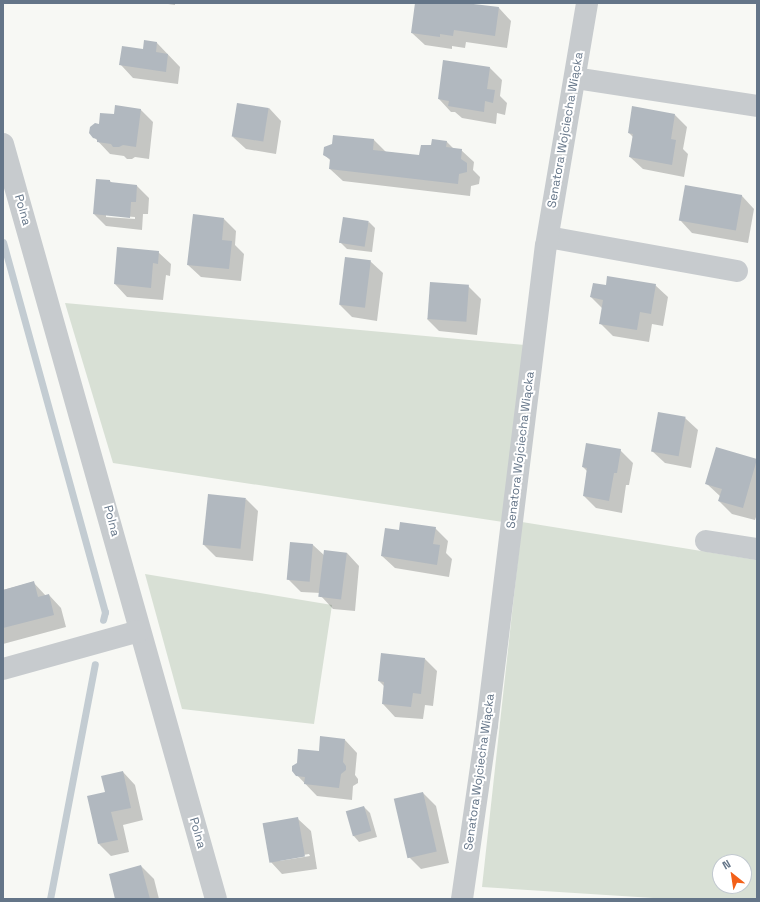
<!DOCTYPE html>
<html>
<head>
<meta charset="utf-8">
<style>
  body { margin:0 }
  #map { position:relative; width:760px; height:902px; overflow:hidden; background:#f7f8f4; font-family:"Space Grotesk",sans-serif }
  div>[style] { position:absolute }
  .green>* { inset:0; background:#d8e0d5 }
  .shadow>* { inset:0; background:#0003 }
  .stream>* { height:7px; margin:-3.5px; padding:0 3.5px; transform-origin:3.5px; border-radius:3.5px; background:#c3ccd2 }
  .building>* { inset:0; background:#b1b8bf; transform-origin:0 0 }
  .minor>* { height:22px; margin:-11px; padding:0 11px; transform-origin:11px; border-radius:11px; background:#c7cbce }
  span { translate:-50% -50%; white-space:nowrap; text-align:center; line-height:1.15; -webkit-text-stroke:4px #fff; paint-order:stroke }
  .street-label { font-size:12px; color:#647588 }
  .frame { position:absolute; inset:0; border:4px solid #647588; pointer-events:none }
  .north { position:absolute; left:712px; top:854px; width:40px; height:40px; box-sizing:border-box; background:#fff; border:1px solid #c1c8cf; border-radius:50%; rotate:330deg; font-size:11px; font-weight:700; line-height:16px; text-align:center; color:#647588 }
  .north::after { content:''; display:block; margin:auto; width:14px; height:18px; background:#f36019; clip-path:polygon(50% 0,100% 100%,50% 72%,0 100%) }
</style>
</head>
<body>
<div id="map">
  <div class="green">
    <i style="clip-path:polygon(65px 303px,525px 345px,503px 522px,113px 463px)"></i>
    <i style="clip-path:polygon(evenodd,522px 522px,757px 560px,757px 899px,669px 899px,482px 887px,522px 522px,720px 862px,744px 862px,744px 886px,720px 886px,720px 862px)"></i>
    <i style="clip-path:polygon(145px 574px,332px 605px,314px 724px,182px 709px)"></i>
  </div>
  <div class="shadow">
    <i style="clip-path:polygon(161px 3px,175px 3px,175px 5px)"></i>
    <i style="clip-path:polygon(416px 3px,458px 3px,499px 8px,511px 21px,507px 48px,466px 42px,465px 48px,452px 46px,452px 49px,425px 45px,412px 33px)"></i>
    <i style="clip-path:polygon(145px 41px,157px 43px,180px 67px,178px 84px,133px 78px,121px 65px,144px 51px)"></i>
    <i style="clip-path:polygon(490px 68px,502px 80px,500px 96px,507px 103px,505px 115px,497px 113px,496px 124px,462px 118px,455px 112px,451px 112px,439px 99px)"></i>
    <i style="clip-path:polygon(269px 108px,281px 121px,276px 154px,246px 149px,233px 137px)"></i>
    <i style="clip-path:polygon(140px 109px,153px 122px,149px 159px,135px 157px,132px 159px,127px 159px,124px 156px,110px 154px,94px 137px,100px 125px,115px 116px)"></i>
    <i style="clip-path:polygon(675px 115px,687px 127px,683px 149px,688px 154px,684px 177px,643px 169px,630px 157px,633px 137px,629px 133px)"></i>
    <i style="clip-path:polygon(334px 136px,374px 140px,386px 152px,420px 156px,432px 146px,433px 140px,447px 142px,454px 149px,461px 150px,474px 162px,473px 170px,480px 177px,479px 184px,471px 186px,470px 196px,343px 181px,330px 169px,331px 161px,324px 154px,333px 145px)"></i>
    <i style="clip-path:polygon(evenodd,110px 181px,113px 184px,137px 186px,149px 198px,148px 214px,143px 214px,142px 230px,106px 226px,94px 214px,110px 181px,106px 215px,135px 217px,135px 219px,106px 217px,106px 215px)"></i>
    <i style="clip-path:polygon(686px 186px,742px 196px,754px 209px,748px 243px,692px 233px,680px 220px)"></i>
    <i style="clip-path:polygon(224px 219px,236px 231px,235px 245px,244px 254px,241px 281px,201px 277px,188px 265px)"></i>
    <i style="clip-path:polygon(369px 222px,375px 228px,372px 252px,347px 249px,341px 243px)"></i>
    <i style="clip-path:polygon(118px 248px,158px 252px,171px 264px,170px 276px,166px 275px,163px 300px,127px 297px,115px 284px)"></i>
    <i style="clip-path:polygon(370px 261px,383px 273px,377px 321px,352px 317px,340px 305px)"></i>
    <i style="clip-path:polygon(655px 285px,668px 297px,663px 326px,652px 324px,649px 342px,613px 336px,600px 323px,603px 309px,591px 297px,606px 286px)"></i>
    <i style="clip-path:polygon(468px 286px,481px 299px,477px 335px,439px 331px,427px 319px)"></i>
    <i style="clip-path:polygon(685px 418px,698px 430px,691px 468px,665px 463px,652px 451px)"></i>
    <i style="clip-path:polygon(620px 450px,633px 463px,629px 485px,626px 485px,622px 513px,596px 508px,584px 496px,587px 471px,583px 467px)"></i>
    <i style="clip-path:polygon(756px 460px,757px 514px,755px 520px,732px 514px,719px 501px,721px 497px,707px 484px)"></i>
    <i style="clip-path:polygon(246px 499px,258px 511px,253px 561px,216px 557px,203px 544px)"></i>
    <i style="clip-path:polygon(435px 528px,448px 541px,446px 553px,452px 559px,449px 577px,395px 568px,382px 556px,400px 531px)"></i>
    <i style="clip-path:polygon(291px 543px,313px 545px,325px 556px,347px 553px,359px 566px,355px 611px,333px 609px,321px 596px,321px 593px,301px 592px,288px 579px)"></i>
    <i style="clip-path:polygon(33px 582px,46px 596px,49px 595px,61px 608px,66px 627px,3px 644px,3px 590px)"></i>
    <i style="clip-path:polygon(425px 659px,437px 671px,433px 706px,425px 705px,423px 719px,395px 717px,383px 704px,385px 687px,379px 681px)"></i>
    <i style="clip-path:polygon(345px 740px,357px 753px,355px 775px,358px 779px,358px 783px,353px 786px,352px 800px,317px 796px,293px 771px,319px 752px)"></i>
    <i style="clip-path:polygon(123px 772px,135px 785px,143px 820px,123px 825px,129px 852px,111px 856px,99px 844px,106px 793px)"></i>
    <i style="clip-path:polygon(423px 793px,436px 806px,449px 863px,421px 869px,409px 857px)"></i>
    <i style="clip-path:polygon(364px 807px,370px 813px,377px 837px,359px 842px,353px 835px)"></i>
    <i style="clip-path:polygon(evenodd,298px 819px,311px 831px,317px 869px,282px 874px,270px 861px,298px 819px,309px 854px,310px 856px,279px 861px,279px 859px,309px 854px)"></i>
    <i style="clip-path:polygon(141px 866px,154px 879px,159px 899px,116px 899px)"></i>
  </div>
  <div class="stream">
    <i style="left:3px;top:242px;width:384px;rotate:74.6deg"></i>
    <i style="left:105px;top:612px;width:8px;rotate:104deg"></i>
    <i style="left:50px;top:899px;width:239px;rotate:-79.2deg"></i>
  </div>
  <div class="building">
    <i style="clip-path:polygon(415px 3px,465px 3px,499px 7px,495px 36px,454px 30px,453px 36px,440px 34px,440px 37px,411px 33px)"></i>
    <i style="clip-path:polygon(144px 40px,157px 42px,156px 52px,168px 54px,166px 72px,119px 65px,122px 46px,143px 49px)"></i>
    <i style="clip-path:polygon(443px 60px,490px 67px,487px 89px,495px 90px,493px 103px,485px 101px,484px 112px,448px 106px,449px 101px,438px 99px)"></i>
    <i style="left:237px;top:103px;width:32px;height:34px;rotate:9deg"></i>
    <i style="clip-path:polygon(115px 105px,141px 109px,136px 147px,123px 145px,119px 147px,113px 147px,111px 144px,97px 142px,97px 139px,93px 138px,89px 133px,90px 127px,95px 123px,99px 124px,100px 113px,114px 114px)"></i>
    <i style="clip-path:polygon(632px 106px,675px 114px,671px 139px,676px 140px,672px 165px,629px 157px,633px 134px,628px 133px)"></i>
    <i style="clip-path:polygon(333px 135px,374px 139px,373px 150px,419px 155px,421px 145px,431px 145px,432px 139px,447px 141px,446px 147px,462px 149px,461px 159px,467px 163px,467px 172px,459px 174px,458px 184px,329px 169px,330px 159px,323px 155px,324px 147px,332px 144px)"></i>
    <i style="clip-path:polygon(96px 179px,110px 180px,110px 182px,137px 185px,136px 202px,131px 202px,130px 218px,93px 214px)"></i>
    <i style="left:685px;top:185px;width:58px;height:36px;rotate:10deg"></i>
    <i style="clip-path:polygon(193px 214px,224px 218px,222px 240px,232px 241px,229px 269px,187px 265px)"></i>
    <i style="left:343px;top:217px;width:26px;height:26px;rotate:9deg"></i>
    <i style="clip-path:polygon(117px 247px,159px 251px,158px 264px,153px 263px,151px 288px,114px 284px)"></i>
    <i style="left:345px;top:257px;width:26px;height:48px;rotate:7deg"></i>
    <i style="clip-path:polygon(607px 276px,656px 284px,651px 314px,640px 312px,637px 330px,599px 324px,603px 300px,590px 297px,593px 283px,606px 285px)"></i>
    <i style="left:430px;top:282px;width:39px;height:37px;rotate:4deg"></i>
    <i style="left:658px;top:412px;width:28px;height:40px;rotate:10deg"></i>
    <i style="clip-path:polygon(586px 443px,621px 449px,617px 473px,614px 473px,609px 501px,583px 496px,587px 468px,582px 467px)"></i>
    <i style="clip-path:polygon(716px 447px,757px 459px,743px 508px,718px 501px,722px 489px,705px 484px)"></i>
    <i style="left:208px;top:494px;width:38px;height:51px;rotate:6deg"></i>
    <i style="clip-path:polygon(400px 522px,436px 527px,433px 544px,440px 545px,437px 565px,381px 556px,385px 528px,399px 530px)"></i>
    <i style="left:290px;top:542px;width:23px;height:38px;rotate:5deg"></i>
    <i style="left:324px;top:550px;width:23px;height:47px;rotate:7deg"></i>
    <i style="clip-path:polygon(34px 581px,38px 597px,49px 594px,54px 615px,3px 628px,3px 590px)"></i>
    <i style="clip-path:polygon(381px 653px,425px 658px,421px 694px,413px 693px,411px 707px,382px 704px,384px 682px,378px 681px)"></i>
    <i style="clip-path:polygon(320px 736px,345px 739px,343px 762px,346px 766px,346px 770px,341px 774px,339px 788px,304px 784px,305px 777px,296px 776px,292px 771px,292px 766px,297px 763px,298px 749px,319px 751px)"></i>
    <i style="clip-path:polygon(123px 771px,131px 808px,111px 812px,118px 840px,98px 844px,87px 796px,105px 792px,101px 776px)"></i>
    <i style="left:423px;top:792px;width:61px;height:30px;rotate:77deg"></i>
    <i style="left:364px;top:806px;width:26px;height:19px;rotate:74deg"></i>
    <i style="left:298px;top:817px;width:40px;height:36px;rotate:80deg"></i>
    <i style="clip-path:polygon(141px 865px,150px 899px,115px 899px,109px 874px)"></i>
  </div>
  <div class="minor">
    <i style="left:575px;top:78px;width:184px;rotate:8.7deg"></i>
    <i style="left:3px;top:144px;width:784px;rotate:74.25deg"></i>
    <i style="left:548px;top:237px;width:192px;rotate:10.2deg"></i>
    <i style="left:706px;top:541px;width:52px;rotate:8.9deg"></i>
    <i style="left:3px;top:669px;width:141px;rotate:-15.6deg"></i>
    <i style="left:462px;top:899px;width:176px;rotate:-81.8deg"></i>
    <i style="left:487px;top:725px;width:483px;rotate:-83deg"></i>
    <i style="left:546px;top:246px;width:246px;rotate:-80.4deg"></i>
  </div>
  <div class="street-label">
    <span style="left:566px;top:130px;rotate:-80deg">Senatora Wojciecha Wiącka</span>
    <span style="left:22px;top:210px;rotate:74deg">Polna</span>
    <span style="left:521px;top:450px;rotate:-83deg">Senatora Wojciecha Wiącka</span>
    <span style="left:111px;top:521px;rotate:75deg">Polna</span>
    <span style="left:480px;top:772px;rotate:-82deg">Senatora Wojciecha Wiącka</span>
    <span style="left:197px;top:833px;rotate:74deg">Polna</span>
  </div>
  <div class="frame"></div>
  <div class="north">N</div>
</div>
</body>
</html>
